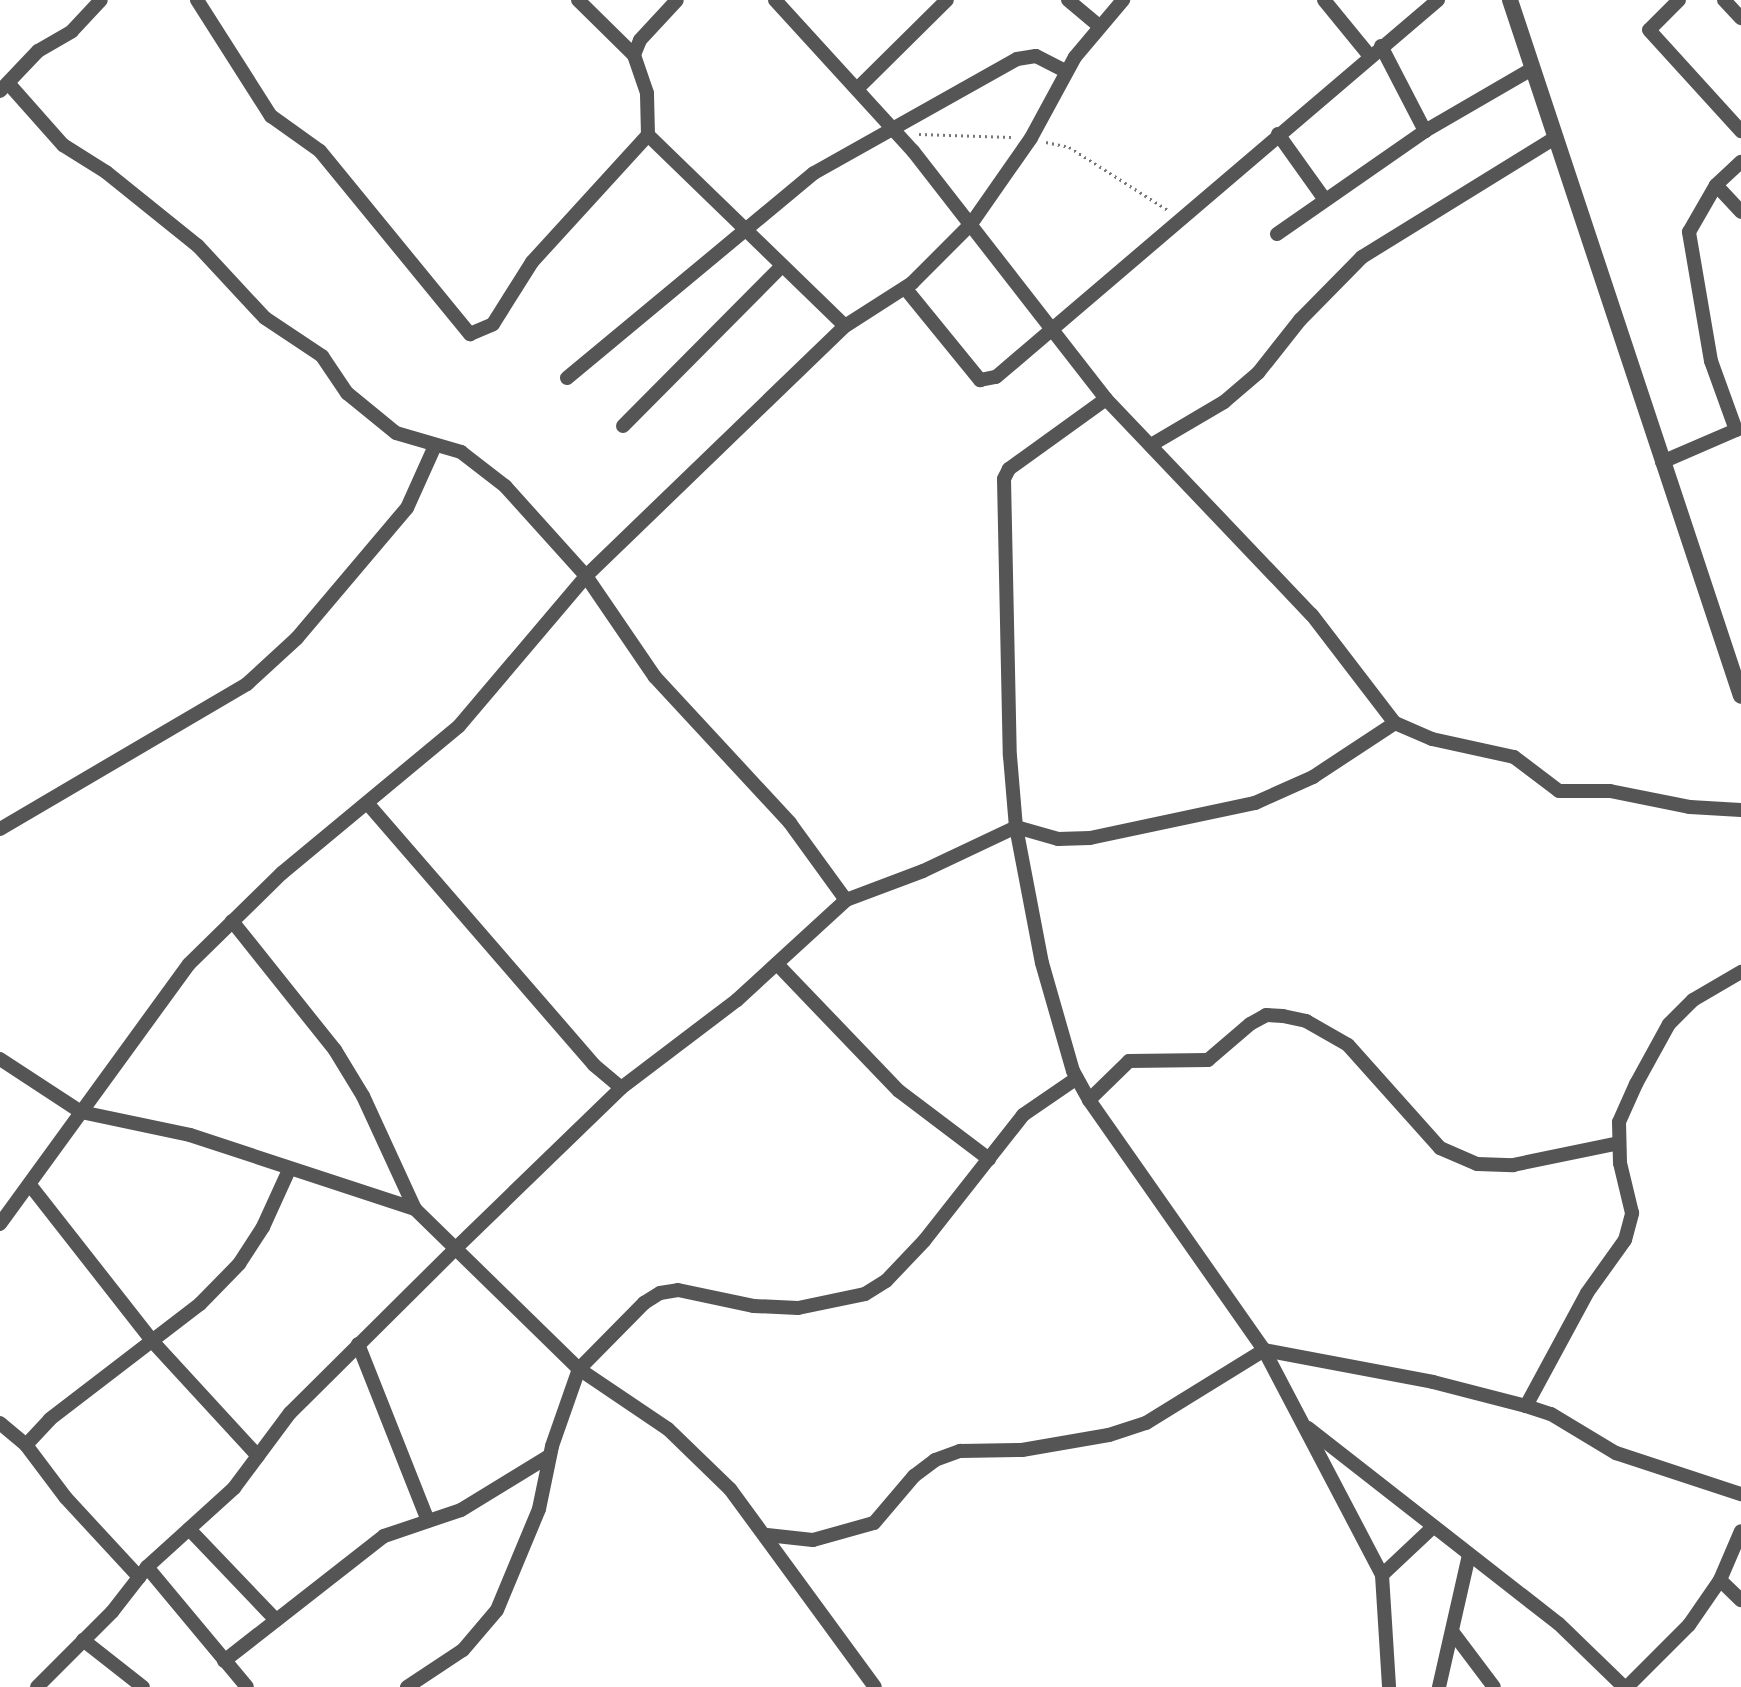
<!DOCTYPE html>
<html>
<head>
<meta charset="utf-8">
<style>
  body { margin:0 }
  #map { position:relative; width:1741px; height:1687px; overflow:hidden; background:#fff; font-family:Quicksand,sans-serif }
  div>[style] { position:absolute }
  .path>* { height:3px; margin-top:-1.5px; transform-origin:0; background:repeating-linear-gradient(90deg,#777 0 2px,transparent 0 6px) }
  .minor>* { height:14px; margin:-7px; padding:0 7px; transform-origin:7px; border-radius:7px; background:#555 }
  .tertiary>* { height:16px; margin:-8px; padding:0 8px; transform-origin:8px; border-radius:8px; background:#555 }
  span { translate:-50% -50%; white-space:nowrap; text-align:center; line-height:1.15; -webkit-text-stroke:8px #fff; paint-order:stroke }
</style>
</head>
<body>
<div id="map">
  <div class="path">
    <i style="left:919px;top:134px;width:92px;rotate:1.9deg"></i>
    <i style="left:1046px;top:142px;width:24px;rotate:12deg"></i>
    <i style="left:1069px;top:147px;width:117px;rotate:32.5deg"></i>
  </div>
  <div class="minor">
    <i style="left:197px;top:0;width:138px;rotate:57.5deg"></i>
    <i style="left:271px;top:116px;width:60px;rotate:35.5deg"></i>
    <i style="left:320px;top:151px;width:237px;rotate:50.7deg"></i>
    <i style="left:470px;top:334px;width:25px;rotate:-23deg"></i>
    <i style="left:493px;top:324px;width:73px;rotate:-57.8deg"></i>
    <i style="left:532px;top:262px;width:172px;rotate:-47.6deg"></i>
    <i style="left:648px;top:135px;width:42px;rotate:-91.4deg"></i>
    <i style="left:647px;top:93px;width:40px;rotate:-108.9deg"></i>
    <i style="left:634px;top:55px;width:16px;rotate:-68deg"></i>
    <i style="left:640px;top:40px;width:54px;rotate:-47.2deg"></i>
    <i style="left:578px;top:0;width:78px;rotate:44.5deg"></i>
    <i style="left:775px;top:0;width:205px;rotate:47.6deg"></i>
    <i style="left:913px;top:151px;width:314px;rotate:52.1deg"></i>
    <i style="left:1106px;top:399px;width:298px;rotate:46.4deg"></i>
    <i style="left:1312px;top:615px;width:136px;rotate:52.5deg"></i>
    <i style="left:1395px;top:723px;width:40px;rotate:23.4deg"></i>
    <i style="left:1432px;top:739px;width:84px;rotate:12.4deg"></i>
    <i style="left:1514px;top:757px;width:56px;rotate:37.1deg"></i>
    <i style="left:1559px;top:791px;width:51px"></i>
    <i style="left:1610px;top:791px;width:82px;rotate:11.3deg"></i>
    <i style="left:1690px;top:807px;width:51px;rotate:3.4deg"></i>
    <i style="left:1068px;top:0;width:40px;rotate:40deg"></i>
    <i style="left:1324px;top:0;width:71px;rotate:50.7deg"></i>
    <i style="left:1679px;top:0;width:42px;rotate:135deg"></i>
    <i style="left:1649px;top:30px;width:137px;rotate:47.7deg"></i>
    <i style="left:1724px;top:0;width:25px;rotate:47deg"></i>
    <i style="left:1381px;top:46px;width:96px;rotate:62.6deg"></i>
    <i style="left:8px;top:83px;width:83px;rotate:48.4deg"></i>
    <i style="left:63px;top:145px;width:51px;rotate:32.1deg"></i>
    <i style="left:106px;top:172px;width:118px;rotate:38.8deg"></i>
    <i style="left:198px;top:246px;width:98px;rotate:47.1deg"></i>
    <i style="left:265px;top:318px;width:69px;rotate:33.7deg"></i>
    <i style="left:322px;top:356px;width:45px;rotate:56deg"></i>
    <i style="left:347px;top:393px;width:63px;rotate:39.2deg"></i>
    <i style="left:396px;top:433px;width:68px;rotate:16.3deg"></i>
    <i style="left:461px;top:452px;width:56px;rotate:37.7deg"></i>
    <i style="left:505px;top:486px;width:121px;rotate:48deg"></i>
    <i style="left:586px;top:576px;width:122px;rotate:55.7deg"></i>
    <i style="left:655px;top:677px;width:199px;rotate:47.2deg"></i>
    <i style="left:790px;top:823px;width:95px;rotate:54deg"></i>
    <i style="left:858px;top:88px;width:125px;rotate:-44.7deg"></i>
    <i style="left:0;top:91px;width:55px;rotate:-46.5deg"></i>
    <i style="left:38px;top:51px;width:39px;rotate:-30deg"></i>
    <i style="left:72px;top:31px;width:42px;rotate:-46.9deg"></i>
    <i style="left:1278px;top:134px;width:77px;rotate:54.5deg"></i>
    <i style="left:648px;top:135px;width:274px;rotate:44.1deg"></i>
    <i style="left:1716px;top:185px;width:37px;rotate:47deg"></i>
    <i style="left:1277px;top:234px;width:180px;rotate:-34.8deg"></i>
    <i style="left:1425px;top:131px;width:124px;rotate:-30.1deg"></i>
    <i style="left:905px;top:288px;width:119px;rotate:50.8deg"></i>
    <i style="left:980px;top:380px;width:16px;rotate:-11deg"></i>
    <i style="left:996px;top:377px;width:581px;rotate:-40.46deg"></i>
    <i style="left:567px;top:378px;width:321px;rotate:-39.7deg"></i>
    <i style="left:814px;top:173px;width:233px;rotate:-29.3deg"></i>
    <i style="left:1017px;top:59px;width:19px;rotate:-9deg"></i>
    <i style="left:1036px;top:56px;width:34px;rotate:27deg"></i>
    <i style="left:1106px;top:399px;width:120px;rotate:144.2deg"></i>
    <i style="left:1009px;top:469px;width:11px;rotate:117deg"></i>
    <i style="left:1004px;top:479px;width:277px;rotate:88.8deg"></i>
    <i style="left:1010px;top:756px;width:71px;rotate:85.2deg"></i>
    <i style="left:1016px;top:827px;width:138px;rotate:79.2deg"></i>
    <i style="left:1042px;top:963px;width:112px;rotate:74deg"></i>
    <i style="left:1073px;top:1071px;width:33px;rotate:61deg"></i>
    <i style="left:1089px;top:1100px;width:305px;rotate:55deg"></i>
    <i style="left:1264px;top:1350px;width:254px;rotate:62.3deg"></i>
    <i style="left:1382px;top:1575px;width:112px;rotate:86.4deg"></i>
    <i style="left:623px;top:426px;width:226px;rotate:-45.2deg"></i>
    <i style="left:1151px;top:445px;width:85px;rotate:-30.5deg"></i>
    <i style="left:1224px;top:402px;width:45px;rotate:-40.5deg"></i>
    <i style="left:1258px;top:373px;width:68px;rotate:-51.6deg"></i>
    <i style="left:1300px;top:320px;width:88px;rotate:-45.5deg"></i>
    <i style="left:1362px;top:257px;width:228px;rotate:-31.7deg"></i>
    <i style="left:1662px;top:462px;width:81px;rotate:-23.4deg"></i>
    <i style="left:1736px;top:430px;width:73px;rotate:-109.9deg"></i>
    <i style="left:1711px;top:361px;width:131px;rotate:-99.7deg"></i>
    <i style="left:1689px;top:232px;width:54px;rotate:-60.1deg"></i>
    <i style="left:1716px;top:185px;width:34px;rotate:-43deg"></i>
    <i style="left:368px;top:804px;width:345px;rotate:49.1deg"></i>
    <i style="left:594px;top:1065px;width:35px;rotate:40deg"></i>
    <i style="left:0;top:829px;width:286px;rotate:-30.4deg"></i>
    <i style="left:247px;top:684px;width:68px;rotate:-42.6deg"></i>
    <i style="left:297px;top:638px;width:170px;rotate:-49.8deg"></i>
    <i style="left:407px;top:508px;width:66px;rotate:-65.8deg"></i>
    <i style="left:232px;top:921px;width:165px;rotate:51.4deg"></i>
    <i style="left:335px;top:1050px;width:54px;rotate:58.7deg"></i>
    <i style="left:363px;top:1096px;width:124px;rotate:65.3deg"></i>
    <i style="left:777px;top:964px;width:176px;rotate:46.2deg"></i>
    <i style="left:899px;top:1091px;width:113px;rotate:37.1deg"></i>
    <i style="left:0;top:1059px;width:97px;rotate:33.2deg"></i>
    <i style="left:81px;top:1112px;width:111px;rotate:11.9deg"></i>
    <i style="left:190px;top:1135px;width:237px;rotate:18.2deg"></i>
    <i style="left:415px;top:1209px;width:229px;rotate:44.3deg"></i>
    <i style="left:579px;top:1369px;width:107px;rotate:34deg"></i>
    <i style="left:668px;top:1429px;width:86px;rotate:44.1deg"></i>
    <i style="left:730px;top:1489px;width:245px;rotate:53.8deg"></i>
    <i style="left:1089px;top:1100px;width:56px;rotate:-44.3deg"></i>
    <i style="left:1129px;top:1061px;width:79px;rotate:-0.7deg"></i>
    <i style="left:1208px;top:1060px;width:55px;rotate:-40.6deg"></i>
    <i style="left:1250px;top:1024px;width:18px;rotate:-29deg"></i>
    <i style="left:1266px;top:1015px;width:17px;rotate:3deg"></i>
    <i style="left:1283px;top:1016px;width:24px;rotate:12deg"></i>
    <i style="left:1306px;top:1021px;width:48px;rotate:29.7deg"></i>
    <i style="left:1348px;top:1045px;width:138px;rotate:48.2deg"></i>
    <i style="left:1440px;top:1148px;width:40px;rotate:23.4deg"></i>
    <i style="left:1477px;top:1164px;width:36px;rotate:2deg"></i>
    <i style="left:1513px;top:1165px;width:108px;rotate:-11.7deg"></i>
    <i style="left:30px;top:1185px;width:199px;rotate:51.9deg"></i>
    <i style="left:153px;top:1342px;width:155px;rotate:47.4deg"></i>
    <i style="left:0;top:1224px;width:321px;rotate:-54deg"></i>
    <i style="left:189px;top:964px;width:130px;rotate:-44.4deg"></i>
    <i style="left:282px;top:873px;width:230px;rotate:-39.7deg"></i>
    <i style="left:459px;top:726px;width:197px;rotate:-49.7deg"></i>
    <i style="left:586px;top:576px;width:360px;rotate:-44deg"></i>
    <i style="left:845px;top:326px;width:80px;rotate:-32.7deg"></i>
    <i style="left:912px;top:283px;width:83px;rotate:-45deg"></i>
    <i style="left:971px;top:224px;width:105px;rotate:-55.1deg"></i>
    <i style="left:1031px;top:138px;width:92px;rotate:-61.5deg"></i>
    <i style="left:1075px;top:57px;width:75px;rotate:-49.9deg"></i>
    <i style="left:358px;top:1344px;width:190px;rotate:68.4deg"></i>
    <i style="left:1526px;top:1406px;width:128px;rotate:-61.6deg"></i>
    <i style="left:1587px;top:1293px;width:65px;rotate:-54.4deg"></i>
    <i style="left:1625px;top:1240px;width:28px;rotate:-75deg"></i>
    <i style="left:1632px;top:1213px;width:51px;rotate:-103.5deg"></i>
    <i style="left:1620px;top:1163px;width:41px;rotate:-91.4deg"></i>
    <i style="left:1619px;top:1122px;width:42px;rotate:-65.9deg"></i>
    <i style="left:1636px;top:1084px;width:68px;rotate:-61.2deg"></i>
    <i style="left:1669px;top:1024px;width:34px;rotate:-45deg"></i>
    <i style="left:1693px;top:1000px;width:56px;rotate:-30.3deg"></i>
    <i style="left:0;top:1423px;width:34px;rotate:40deg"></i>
    <i style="left:26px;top:1445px;width:66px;rotate:53deg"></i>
    <i style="left:66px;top:1498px;width:108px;rotate:47.3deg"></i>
    <i style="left:1308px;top:1428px;width:318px;rotate:38deg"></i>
    <i style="left:1559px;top:1624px;width:91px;rotate:44.1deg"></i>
    <i style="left:26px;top:1445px;width:35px;rotate:-47deg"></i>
    <i style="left:50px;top:1419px;width:189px;rotate:-37.5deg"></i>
    <i style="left:200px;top:1304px;width:56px;rotate:-45.7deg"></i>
    <i style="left:239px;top:1264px;width:44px;rotate:-57deg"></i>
    <i style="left:263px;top:1227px;width:63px;rotate:-65.5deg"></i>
    <i style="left:189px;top:1529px;width:126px;rotate:46.3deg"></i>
    <i style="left:767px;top:1535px;width:46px;rotate:6.2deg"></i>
    <i style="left:813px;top:1540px;width:63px;rotate:-15.6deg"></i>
    <i style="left:874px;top:1523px;width:62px;rotate:-49.6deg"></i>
    <i style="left:914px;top:1476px;width:26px;rotate:-37deg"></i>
    <i style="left:935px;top:1460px;width:27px;rotate:-20deg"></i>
    <i style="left:960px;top:1451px;width:62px;rotate:-0.9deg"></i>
    <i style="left:1022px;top:1450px;width:88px;rotate:-9.8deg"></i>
    <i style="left:1109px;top:1435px;width:39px;rotate:-18deg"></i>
    <i style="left:1146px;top:1423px;width:139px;rotate:-31.7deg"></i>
    <i style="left:1264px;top:1350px;width:172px;rotate:10.7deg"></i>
    <i style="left:1433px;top:1382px;width:96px;rotate:14.5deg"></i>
    <i style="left:1526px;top:1406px;width:26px;rotate:18deg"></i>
    <i style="left:1551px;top:1414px;width:76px;rotate:31deg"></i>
    <i style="left:1616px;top:1453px;width:132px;rotate:18.2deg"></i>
    <i style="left:147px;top:1567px;width:156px;rotate:50.2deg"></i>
    <i style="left:1382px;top:1575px;width:69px;rotate:-43.2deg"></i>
    <i style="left:1720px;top:1580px;width:29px;rotate:44deg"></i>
    <i style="left:1454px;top:1634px;width:66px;rotate:53deg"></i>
    <i style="left:83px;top:1640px;width:76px;rotate:38.1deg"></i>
    <i style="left:224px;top:1661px;width:203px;rotate:-38deg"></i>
    <i style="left:384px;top:1536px;width:81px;rotate:-18.7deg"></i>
    <i style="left:461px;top:1510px;width:103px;rotate:-31.5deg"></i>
    <i style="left:37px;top:1687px;width:106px;rotate:-45deg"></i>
    <i style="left:112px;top:1612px;width:57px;rotate:-52.1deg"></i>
    <i style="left:147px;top:1567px;width:118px;rotate:-42.2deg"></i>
    <i style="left:234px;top:1488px;width:94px;rotate:-53.3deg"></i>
    <i style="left:290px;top:1413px;width:234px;rotate:-44.8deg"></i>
    <i style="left:456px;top:1248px;width:230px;rotate:-44.1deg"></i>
    <i style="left:621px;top:1088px;width:146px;rotate:-37.2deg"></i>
    <i style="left:737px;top:1000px;width:148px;rotate:-42.5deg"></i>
    <i style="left:846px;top:900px;width:82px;rotate:-20.6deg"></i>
    <i style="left:923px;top:871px;width:103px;rotate:-25.3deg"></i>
    <i style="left:1016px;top:827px;width:44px;rotate:15.9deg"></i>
    <i style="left:1058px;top:839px;width:32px;rotate:-2deg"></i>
    <i style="left:1090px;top:838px;width:169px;rotate:-12deg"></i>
    <i style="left:1255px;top:803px;width:64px;rotate:-24.1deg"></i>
    <i style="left:1313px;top:777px;width:98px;rotate:-33.4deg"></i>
    <i style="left:407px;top:1687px;width:67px;rotate:-33.5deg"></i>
    <i style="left:463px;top:1650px;width:52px;rotate:-49.6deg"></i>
    <i style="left:497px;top:1610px;width:109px;rotate:-67.4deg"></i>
    <i style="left:539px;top:1509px;width:64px;rotate:-78.3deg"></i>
    <i style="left:552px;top:1446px;width:82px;rotate:-70.7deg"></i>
    <i style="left:579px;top:1369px;width:93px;rotate:-45.4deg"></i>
    <i style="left:644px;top:1303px;width:19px;rotate:-32deg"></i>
    <i style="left:660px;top:1293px;width:18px;rotate:-9deg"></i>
    <i style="left:678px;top:1290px;width:78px;rotate:11.9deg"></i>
    <i style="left:754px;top:1306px;width:44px;rotate:2.6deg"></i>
    <i style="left:798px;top:1308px;width:68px;rotate:-11.8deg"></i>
    <i style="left:865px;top:1294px;width:25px;rotate:-32deg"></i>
    <i style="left:886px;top:1281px;width:55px;rotate:-46.5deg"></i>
    <i style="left:924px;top:1241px;width:160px;rotate:-51.8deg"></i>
    <i style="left:1023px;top:1115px;width:65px;rotate:-34.4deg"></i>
    <i style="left:1439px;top:1687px;width:135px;rotate:-77.2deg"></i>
    <i style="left:1627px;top:1687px;width:88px;rotate:-45deg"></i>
    <i style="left:1689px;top:1625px;width:55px;rotate:-55.4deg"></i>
    <i style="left:1720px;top:1580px;width:53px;rotate:-66.8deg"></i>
  </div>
  <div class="tertiary">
    <i style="left:1510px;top:0;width:733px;rotate:71.64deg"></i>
  </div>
</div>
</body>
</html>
